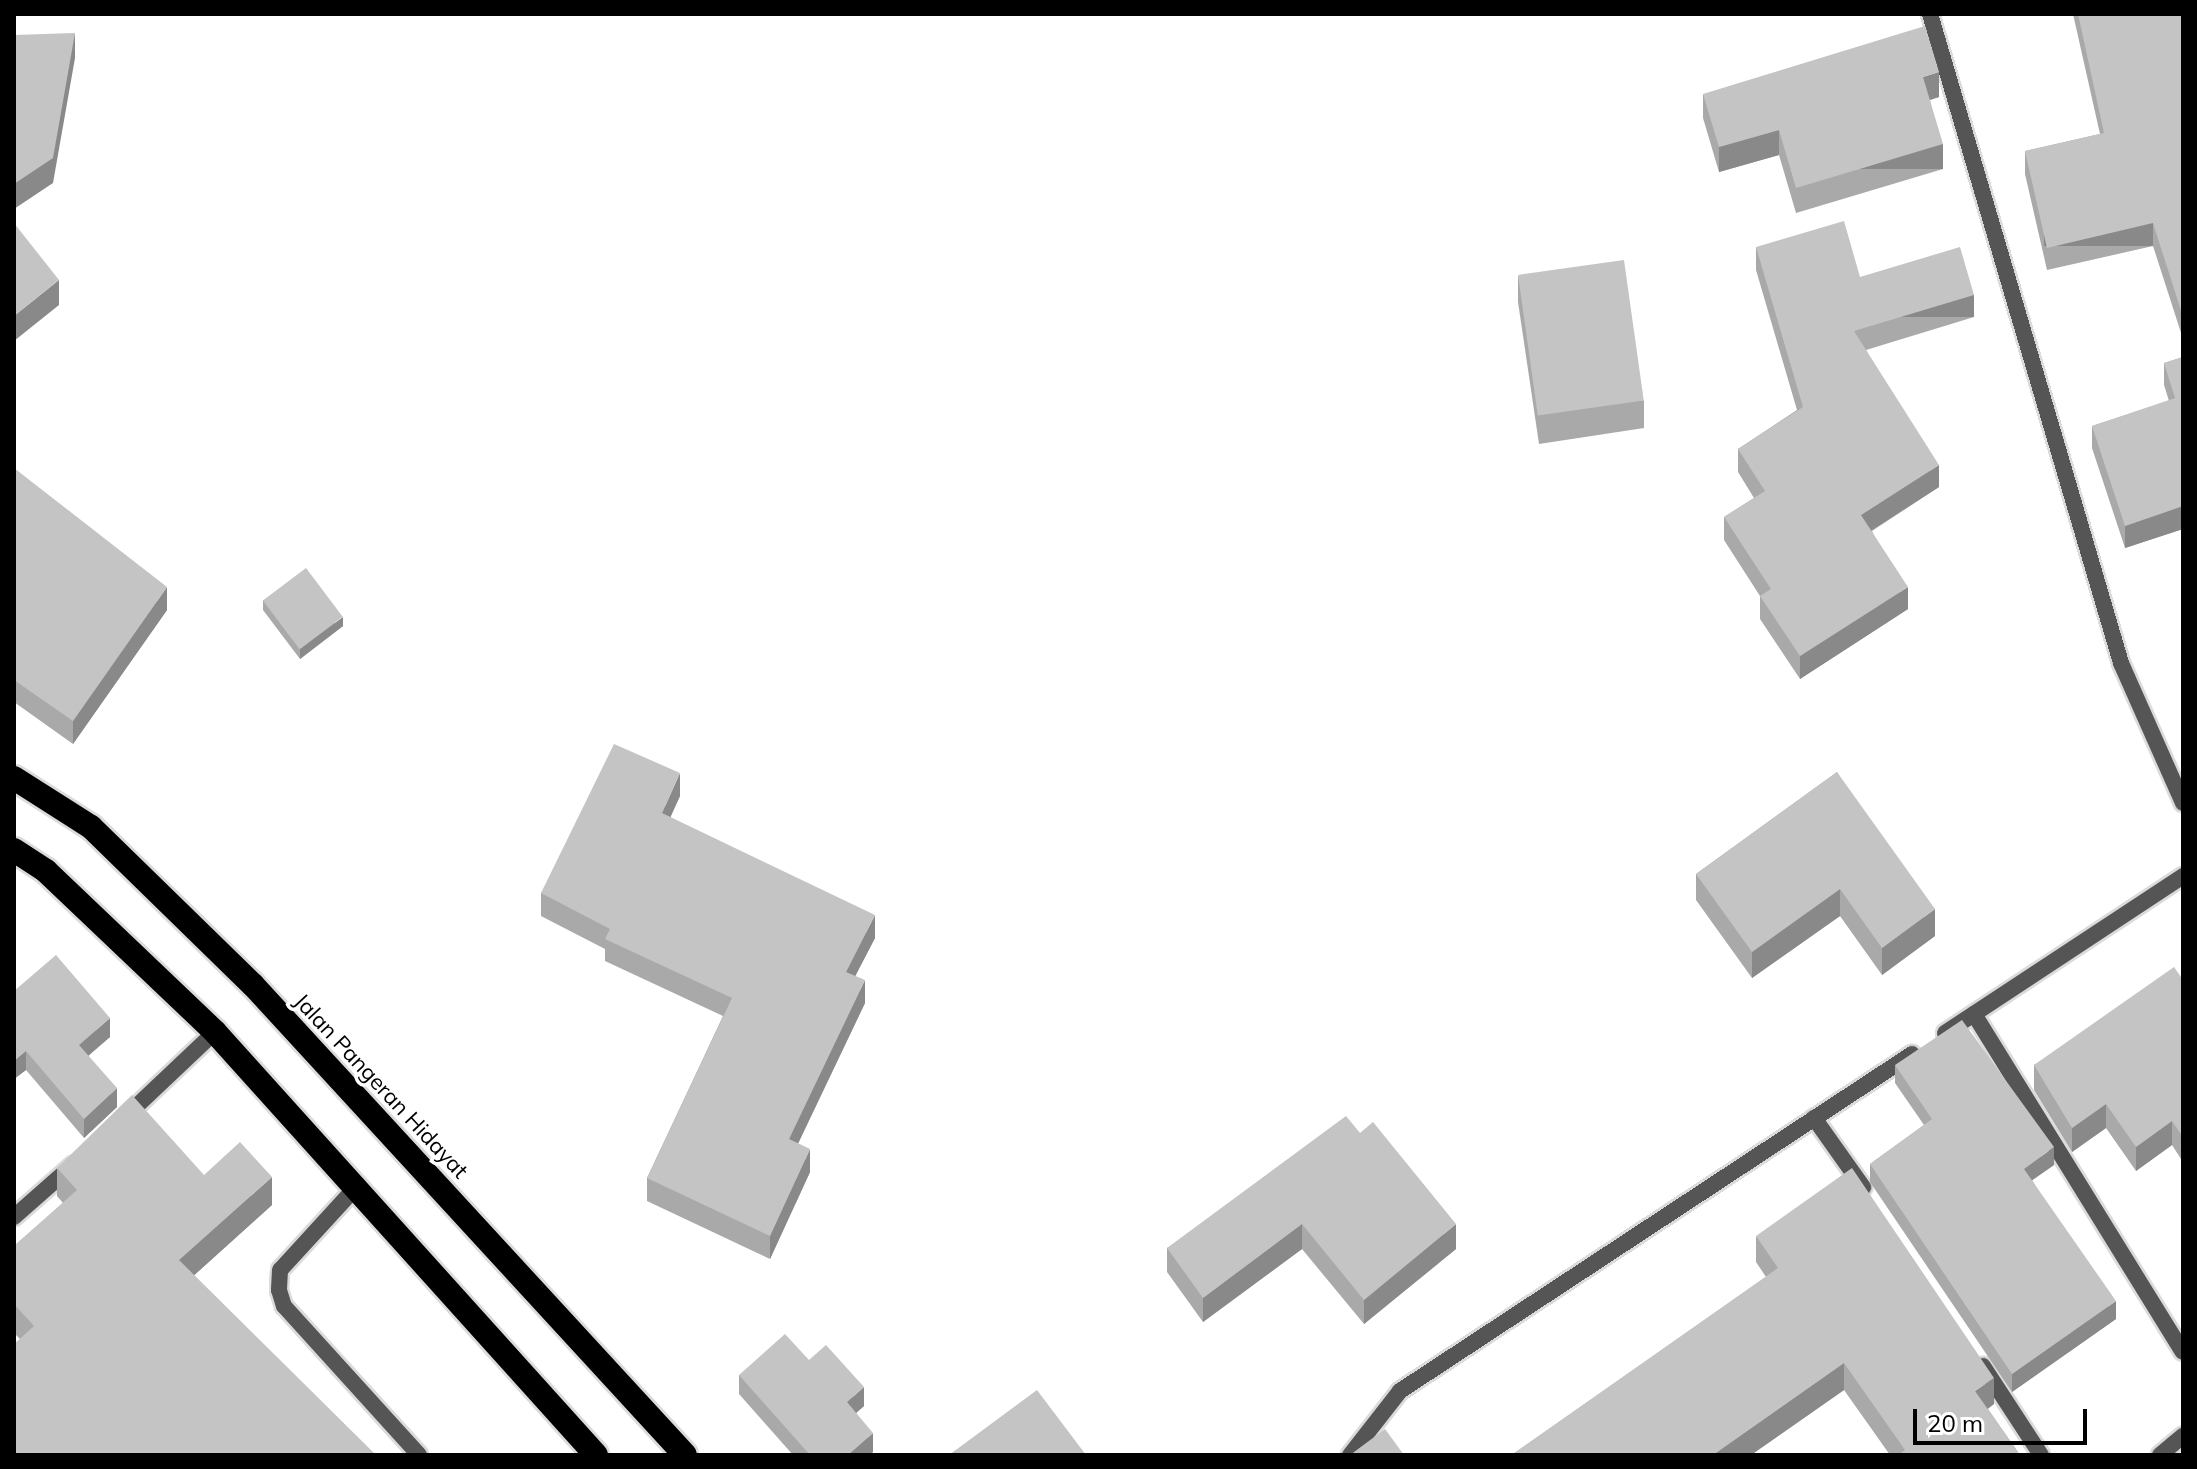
<!DOCTYPE html>
<html>
<head>
<meta charset="utf-8">
<style>
  body { margin:0 }
  #map { position:relative; width:2197px; height:1469px; overflow:hidden; background:#fff; font-family:Mulish,sans-serif }
  div>[style] { position:absolute }
  .roads { filter:drop-shadow(2px 0 #dbdbdb) drop-shadow(-2px 0 #dbdbdb) drop-shadow(0 2px #dbdbdb) drop-shadow(0 -2px #dbdbdb) }
  .lane>* { height:16px; margin:-8px; padding:0 8px; transform-origin:8px; border-radius:8px; background:#555 }
  .street>* { height:16px; margin:-8px; padding:0 8px; transform-origin:8px; border-radius:8px; background:#555 }
  .highway>* { height:24px; margin:-12px; padding:0 12px; transform-origin:12px; border-radius:12px; background:#000 }
  .wall>* { inset:0; background:#a9a9a9 }
  .shaded-wall>* { inset:0; background:#898989; transform-origin:0 0 }
  .building>* { inset:0; background:#c4c4c4; transform-origin:0 0 }
  span { translate:-50% -50%; white-space:nowrap; text-align:center; line-height:1.15; -webkit-text-stroke:7px #fff; paint-order:stroke }
  .street-label { font-size:22px; color:#000 }
  .frame { position:absolute; inset:0; border:16px solid #000; pointer-events:none }
  .scale { position:absolute; left:1913px; top:1409px; width:174px; height:36px; box-sizing:border-box; border:4px solid #000; border-top:0; padding-left:10px; font-size:24px; line-height:28px; white-space:nowrap; color:#000; -webkit-text-stroke:6px #fff; paint-order:stroke }
</style>
</head>
<body>
<div id="map">
  <div class="roads">
    <div class="lane">
      <i style="left:358px;top:1185px;width:115px;rotate:132.5deg"></i>
      <i style="left:280px;top:1270px;width:20px;rotate:93deg"></i>
      <i style="left:279px;top:1290px;width:17px;rotate:73deg"></i>
      <i style="left:284px;top:1306px;width:201px;rotate:47.8deg"></i>
    </div>
    <div class="street">
      <i style="left:1930px;top:14px;width:677px;rotate:73.6deg"></i>
      <i style="left:2121px;top:663px;width:153px;rotate:66.1deg"></i>
      <i style="left:1974px;top:1014px;width:397px;rotate:58.3deg"></i>
      <i style="left:1945px;top:1033px;width:285px;rotate:-33.4deg"></i>
      <i style="left:125px;top:1117px;width:124px;rotate:-43.4deg"></i>
      <i style="left:1814px;top:1118px;width:85px;rotate:54.6deg"></i>
      <i style="left:14px;top:1217px;width:79px;rotate:-41.4deg"></i>
      <i style="left:1983px;top:1366px;width:106px;rotate:56.9deg"></i>
      <i style="left:1350px;top:1455px;width:81px;rotate:-52deg"></i>
      <i style="left:1400px;top:1391px;width:613px;rotate:-33.35deg"></i>
      <i style="left:2160px;top:1455px;width:30px;rotate:-40deg"></i>
    </div>
    <div class="highway">
      <i style="left:14px;top:778px;width:91px;rotate:32.5deg"></i>
      <i style="left:91px;top:827px;width:226px;rotate:44.3deg"></i>
      <i style="left:253px;top:985px;width:638px;rotate:47.41deg"></i>
      <i style="left:14px;top:850px;width:38px;rotate:33deg"></i>
      <i style="left:46px;top:871px;width:233px;rotate:43.6deg"></i>
      <i style="left:215px;top:1032px;width:569px;rotate:47.99deg"></i>
    </div>
  </div>
  <div class="wall">
    <i style="clip-path:polygon(2073px 14px,2183px 14px,2183px 339px,2153px 246px,2047px 270px,2025px 174px,2025px 151px,2100px 134px)"></i>
    <i style="clip-path:polygon(1703px 94px,1939px 97px,1930px 100px,1943px 169px,1796px 213px,1779px 155px,1719px 172px,1703px 118px)"></i>
    <i style="clip-path:polygon(1756px 247px,1860px 277px,1974px 317px,1866px 350px,1939px 487px,1872px 531px,1908px 609px,1800px 679px,1760px 619px,1760px 596px,1724px 540px,1724px 517px,1754px 498px,1738px 472px,1738px 449px,1797px 410px,1756px 270px)"></i>
    <i style="clip-path:polygon(1518px 276px,1644px 401px,1644px 428px,1539px 444px,1518px 302px)"></i>
    <i style="clip-path:polygon(2183px 357px,2183px 529px,2125px 548px,2092px 448px,2092px 426px,2169px 401px,2164px 385px,2164px 363px)"></i>
    <i style="clip-path:polygon(14px 468px,167px 610px,73px 744px,14px 702px)"></i>
    <i style="clip-path:polygon(263px 600px,343px 626px,300px 659px,263px 610px)"></i>
    <i style="clip-path:polygon(1837px 772px,1935px 936px,1882px 975px,1840px 916px,1752px 978px,1696px 900px,1696px 874px)"></i>
    <i style="clip-path:polygon(680px 796px,670px 817px,875px 938px,855px 976px,865px 1003px,798px 1144px,810px 1172px,770px 1259px,647px 1201px,647px 1178px,723px 1016px,605px 961px,605px 949px,541px 916px,541px 893px)"></i>
    <i style="clip-path:polygon(2183px 980px,2183px 1162px,2172px 1145px,2136px 1171px,2106px 1128px,2072px 1152px,2034px 1090px,2034px 1065px)"></i>
    <i style="clip-path:polygon(14px 991px,110px 1037px,88px 1055px,117px 1107px,84px 1138px,26px 1070px,14px 1079px)"></i>
    <i style="clip-path:polygon(1895px 1065px,2054px 1165px,2032px 1180px,2116px 1319px,2012px 1392px,1870px 1182px,1870px 1164px,1924px 1125px,1895px 1083px)"></i>
    <i style="clip-path:polygon(1360px 1133px,1456px 1249px,1364px 1324px,1302px 1249px,1203px 1322px,1167px 1272px,1167px 1248px)"></i>
    <i style="clip-path:polygon(57px 1168px,204px 1175px,272px 1205px,194px 1275px,20px 1339px,14px 1333px,14px 1246px,63px 1203px,57px 1196px)"></i>
    <i style="clip-path:polygon(1756px 1236px,1994px 1404px,1988px 1409px,2020px 1455px,1890px 1455px,1844px 1390px,1751px 1455px,1513px 1455px,1513px 1454px,1766px 1277px,1756px 1262px)"></i>
    <i style="clip-path:polygon(809px 1360px,864px 1406px,856px 1413px,873px 1452px,870px 1455px,793px 1455px,739px 1394px,739px 1375px)"></i>
  </div>
  <div class="shaded-wall">
    <i style="clip-path:polygon(75px 33px,75px 58px,53px 183px,14px 209px,14px 184px)"></i>
    <i style="clip-path:polygon(1939px 72px,1939px 97px,1923px 102px,1923px 77px)"></i>
    <i style="clip-path:polygon(1779px 130px,1779px 155px,1719px 172px,1719px 147px)"></i>
    <i style="left:1943px;top:144px;width:25px;height:153px;rotate:90deg"></i>
    <i style="left:2153px;top:223px;width:23px;height:109px;rotate:90deg"></i>
    <i style="clip-path:polygon(59px 280px,59px 305px,14px 341px,14px 316px)"></i>
    <i style="left:1974px;top:295px;width:22px;height:125px;rotate:90deg"></i>
    <i style="clip-path:polygon(1939px 465px,1939px 487px,1861px 537px,1861px 515px)"></i>
    <i style="clip-path:polygon(2183px 506px,2183px 529px,2125px 548px,2125px 526px)"></i>
    <i style="clip-path:polygon(167px 587px,167px 610px,73px 744px,73px 721px)"></i>
    <i style="clip-path:polygon(1908px 587px,1908px 609px,1800px 679px,1800px 656px)"></i>
    <i style="clip-path:polygon(343px 617px,343px 626px,300px 659px,300px 649px)"></i>
    <i style="clip-path:polygon(680px 773px,680px 796px,662px 836px,662px 813px)"></i>
    <i style="clip-path:polygon(1840px 889px,1840px 916px,1752px 978px,1752px 952px)"></i>
    <i style="clip-path:polygon(1935px 909px,1935px 936px,1882px 975px,1882px 948px)"></i>
    <i style="clip-path:polygon(875px 915px,875px 938px,846px 994px,846px 972px)"></i>
    <i style="clip-path:polygon(865px 980px,865px 1003px,789px 1162px,789px 1139px)"></i>
    <i style="clip-path:polygon(110px 1018px,110px 1037px,79px 1064px,79px 1045px)"></i>
    <i style="clip-path:polygon(26px 1051px,26px 1070px,14px 1079px,14px 1061px)"></i>
    <i style="clip-path:polygon(117px 1088px,117px 1107px,84px 1138px,84px 1119px)"></i>
    <i style="clip-path:polygon(2106px 1104px,2106px 1128px,2072px 1152px,2072px 1128px)"></i>
    <i style="clip-path:polygon(2172px 1121px,2172px 1145px,2136px 1171px,2136px 1147px)"></i>
    <i style="clip-path:polygon(2054px 1147px,2054px 1165px,2024px 1186px,2024px 1169px)"></i>
    <i style="clip-path:polygon(810px 1149px,810px 1172px,770px 1259px,770px 1236px)"></i>
    <i style="clip-path:polygon(272px 1177px,272px 1205px,179px 1289px,179px 1260px)"></i>
    <i style="clip-path:polygon(1302px 1224px,1302px 1249px,1203px 1322px,1203px 1298px)"></i>
    <i style="clip-path:polygon(1456px 1224px,1456px 1249px,1364px 1324px,1364px 1300px)"></i>
    <i style="clip-path:polygon(2116px 1301px,2116px 1319px,2012px 1392px,2012px 1374px)"></i>
    <i style="clip-path:polygon(1844px 1363px,1844px 1390px,1751px 1455px,1713px 1455px)"></i>
    <i style="clip-path:polygon(1994px 1378px,1994px 1404px,1975px 1417px,1975px 1391px)"></i>
    <i style="clip-path:polygon(864px 1387px,864px 1406px,847px 1421px,847px 1402px)"></i>
    <i style="clip-path:polygon(873px 1433px,873px 1452px,870px 1455px,848px 1455px)"></i>
  </div>
  <div class="building">
    <i style="clip-path:polygon(2078px 14px,2183px 14px,2183px 317px,2153px 223px,2047px 248px,2025px 151px,2104px 133px)"></i>
    <i style="clip-path:polygon(1925px 26px,1939px 72px,1923px 77px,1943px 144px,1796px 188px,1779px 130px,1719px 147px,1703px 94px)"></i>
    <i style="clip-path:polygon(75px 33px,53px 158px,14px 184px,14px 35px)"></i>
    <i style="clip-path:polygon(1844px 221px,1860px 277px,1960px 247px,1974px 295px,1854px 331px,1939px 465px,1861px 515px,1908px 587px,1800px 656px,1760px 596px,1771px 589px,1724px 517px,1765px 491px,1738px 449px,1803px 407px,1756px 247px)"></i>
    <i style="clip-path:polygon(14px 223px,59px 280px,14px 316px)"></i>
    <i style="left:1624px;top:260px;width:142px;height:107px;rotate:82deg"></i>
    <i style="clip-path:polygon(2183px 357px,2183px 506px,2125px 526px,2092px 426px,2175px 398px,2164px 363px)"></i>
    <i style="clip-path:polygon(14px 468px,167px 587px,73px 721px,14px 680px)"></i>
    <i style="left:306px;top:568px;width:61px;height:54px;rotate:53deg"></i>
    <i style="clip-path:polygon(614px 744px,680px 773px,662px 813px,875px 915px,846px 972px,865px 980px,789px 1139px,810px 1149px,770px 1236px,647px 1178px,732px 998px,605px 939px,610px 929px,541px 893px)"></i>
    <i style="clip-path:polygon(1837px 772px,1935px 909px,1882px 948px,1840px 889px,1752px 952px,1696px 874px)"></i>
    <i style="clip-path:polygon(56px 955px,110px 1018px,79px 1045px,117px 1088px,84px 1119px,26px 1051px,14px 1061px,14px 991px)"></i>
    <i style="clip-path:polygon(2174px 967px,2183px 980px,2183px 1137px,2172px 1121px,2136px 1147px,2106px 1104px,2072px 1128px,2034px 1065px)"></i>
    <i style="clip-path:polygon(1962px 1020px,2054px 1147px,2024px 1169px,2116px 1301px,2012px 1374px,1870px 1164px,1932px 1119px,1895px 1065px)"></i>
    <i style="clip-path:polygon(132px 1095px,204px 1175px,240px 1142px,272px 1177px,179px 1260px,376px 1455px,14px 1455px,14px 1344px,34px 1326px,14px 1304px,14px 1246px,77px 1190px,57px 1168px)"></i>
    <i style="clip-path:polygon(1346px 1116px,1360px 1133px,1373px 1122px,1456px 1224px,1364px 1300px,1302px 1224px,1203px 1298px,1167px 1248px)"></i>
    <i style="clip-path:polygon(1852px 1168px,1994px 1378px,1975px 1391px,2020px 1455px,1898px 1455px,1905px 1450px,1844px 1363px,1713px 1455px,1514px 1455px,1513px 1454px,1778px 1268px,1756px 1236px)"></i>
    <i style="clip-path:polygon(785px 1334px,809px 1360px,826px 1345px,864px 1387px,847px 1402px,873px 1433px,848px 1455px,810px 1455px,739px 1375px)"></i>
    <i style="clip-path:polygon(1037px 1390px,1086px 1455px,949px 1455px)"></i>
    <i style="clip-path:polygon(1385px 1429px,1404px 1455px,1350px 1455px)"></i>
  </div>
  <div class="street-label">
    <span style="left:381px;top:1086px;rotate:47deg">Jalan Pangeran Hidayat</span>
  </div>
  <div class="frame"></div>
  <div class="scale">20 m</div>
</div>
</body>
</html>
